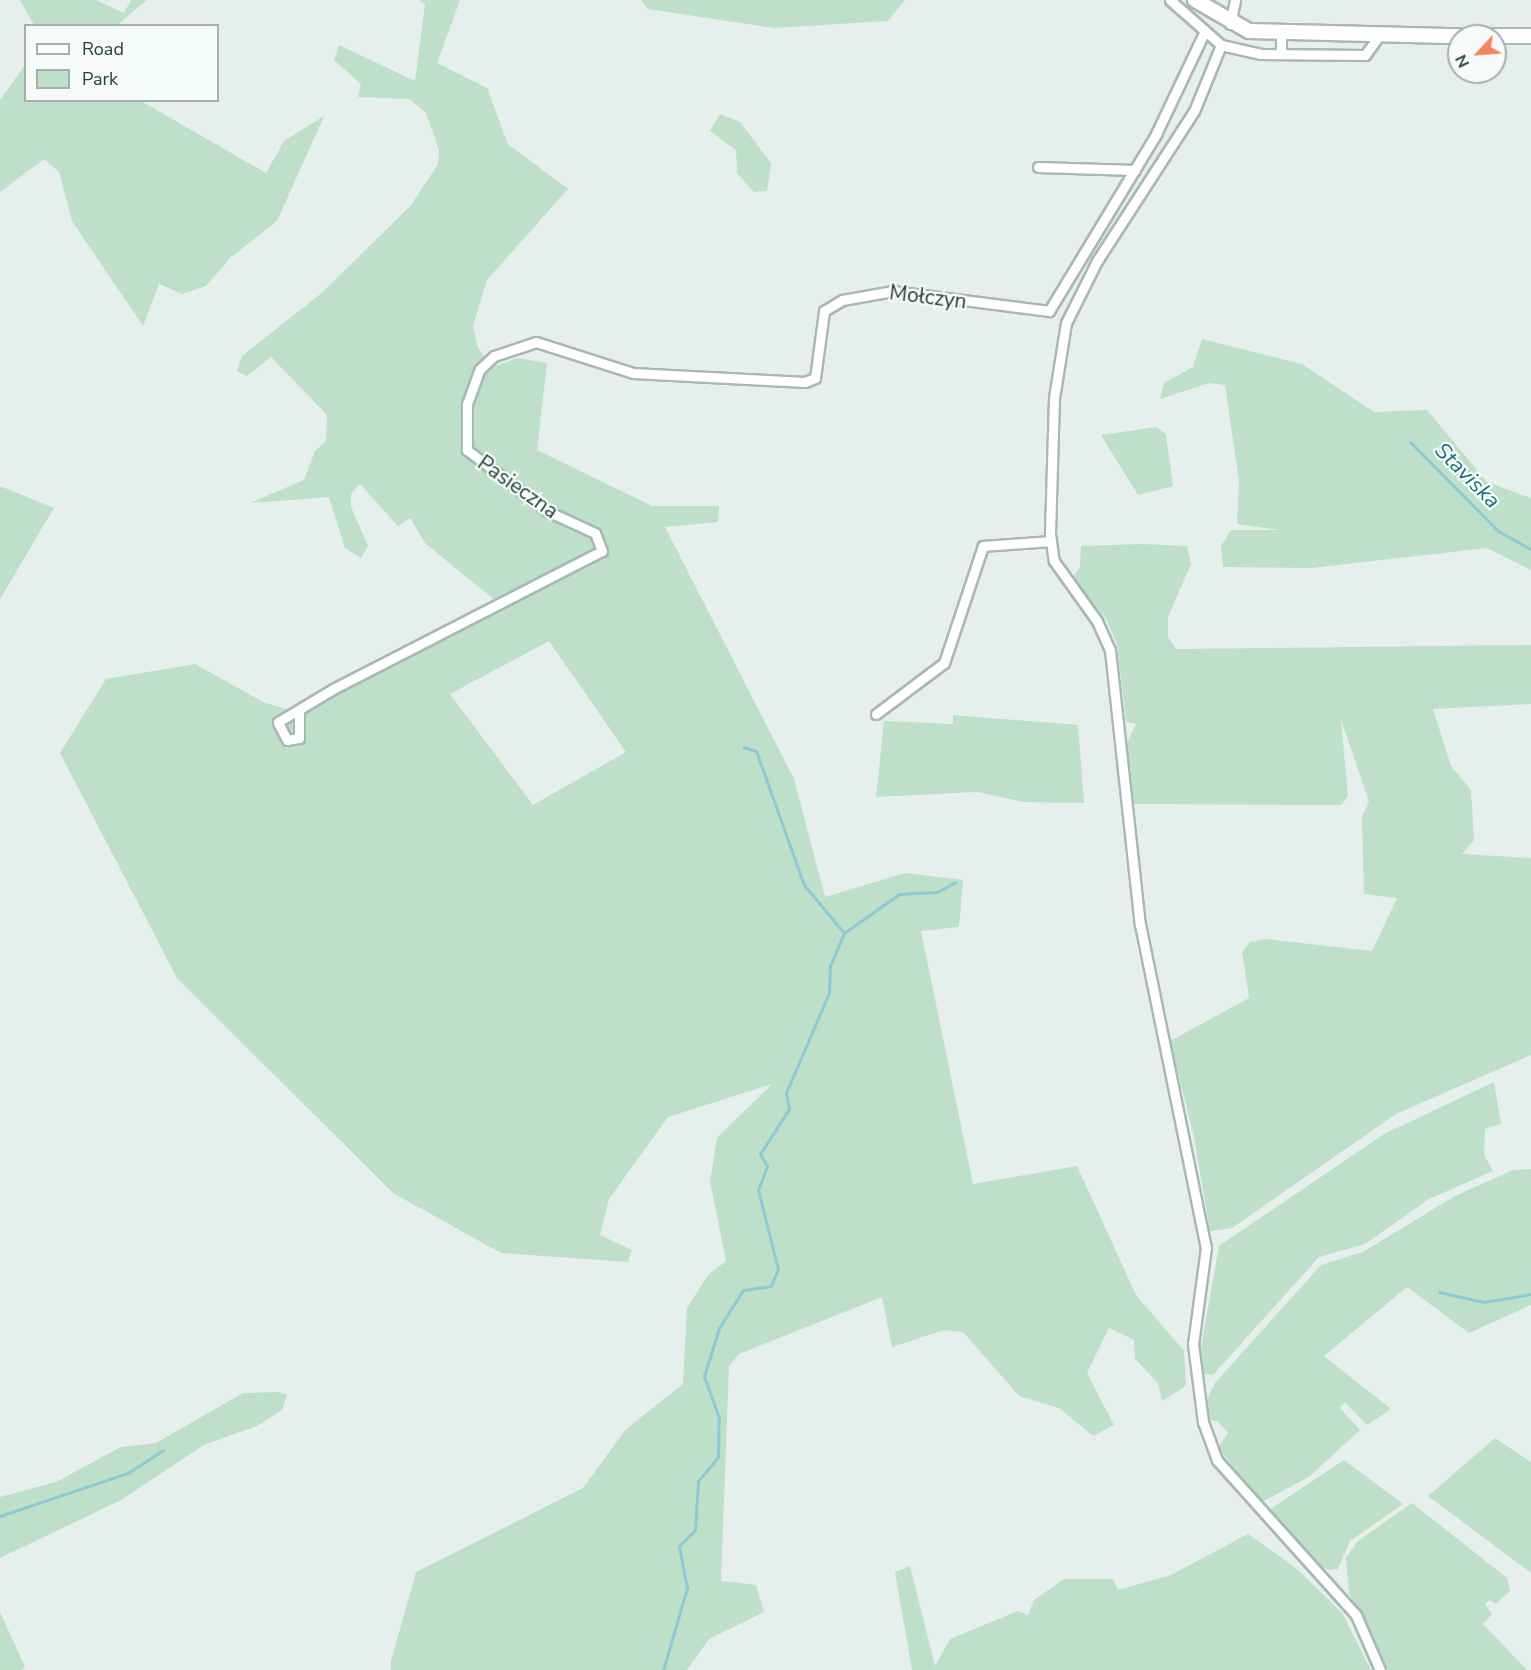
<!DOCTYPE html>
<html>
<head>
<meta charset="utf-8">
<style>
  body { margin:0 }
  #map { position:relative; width:1531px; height:1670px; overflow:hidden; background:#e6efeb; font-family:"Nunito Sans",sans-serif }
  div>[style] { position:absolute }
  .green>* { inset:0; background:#bfe0c8 }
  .stream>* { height:3px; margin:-1.5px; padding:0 1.5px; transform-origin:1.5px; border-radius:1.5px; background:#8ec9d4 }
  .roads { filter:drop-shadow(2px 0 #a8b8b2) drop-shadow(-2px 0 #a8b8b2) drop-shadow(0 2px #a8b8b2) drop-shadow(0 -2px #a8b8b2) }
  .street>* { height:9px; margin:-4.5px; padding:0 4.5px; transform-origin:4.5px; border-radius:4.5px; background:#fff }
  .secondary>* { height:14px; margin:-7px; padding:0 7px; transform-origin:7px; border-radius:7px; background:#fff }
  span { translate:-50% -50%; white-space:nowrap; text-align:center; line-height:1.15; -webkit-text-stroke:4.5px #f7fbf9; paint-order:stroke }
  .street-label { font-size:21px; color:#24423a }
  .water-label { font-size:22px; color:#1c6f80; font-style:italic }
  .legend { position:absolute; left:24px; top:24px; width:195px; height:78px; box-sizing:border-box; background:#f7fbf9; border:2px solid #a3b1ad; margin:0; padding:8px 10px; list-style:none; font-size:18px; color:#24423a }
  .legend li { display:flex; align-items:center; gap:12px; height:30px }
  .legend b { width:30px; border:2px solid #a3b1ad }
  .north { position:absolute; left:1447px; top:24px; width:60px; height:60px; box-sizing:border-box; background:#f7fbf9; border:2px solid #a3b1ad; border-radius:50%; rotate:244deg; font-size:16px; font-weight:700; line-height:24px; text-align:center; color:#24423a }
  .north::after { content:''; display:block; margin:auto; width:21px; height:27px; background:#f4845f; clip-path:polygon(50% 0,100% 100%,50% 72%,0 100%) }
</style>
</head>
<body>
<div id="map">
  <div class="green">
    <i style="clip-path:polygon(20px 0,96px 0,124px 13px,131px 0,147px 0,116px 26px,34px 25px)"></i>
    <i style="clip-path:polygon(evenodd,419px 0,460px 0,437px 63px,487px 88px,508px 144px,568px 189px,487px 280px,473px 326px,478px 348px,493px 367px,517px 358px,547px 363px,537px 450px,652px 506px,719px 506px,718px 522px,665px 527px,794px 779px,825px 897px,905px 873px,963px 880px,959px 927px,921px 931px,973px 1184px,1077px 1166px,1136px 1295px,1184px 1351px,1186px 1386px,1162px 1401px,1158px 1383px,1135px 1359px,1134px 1340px,1109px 1328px,1087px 1373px,1114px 1425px,1093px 1436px,1059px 1408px,1019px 1396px,963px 1332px,944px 1330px,892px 1347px,882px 1297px,739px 1354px,729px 1366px,721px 1581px,756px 1585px,764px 1612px,709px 1639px,687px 1670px,391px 1670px,391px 1661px,416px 1572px,583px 1488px,626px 1429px,683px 1384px,687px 1308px,708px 1275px,726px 1261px,710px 1181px,717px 1138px,772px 1084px,668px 1117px,609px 1199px,600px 1235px,632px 1250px,628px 1262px,501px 1253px,393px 1193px,177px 978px,60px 753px,106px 679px,195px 664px,263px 702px,302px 714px,335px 690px,496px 601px,426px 544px,410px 518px,398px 526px,360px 484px,351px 494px,351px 507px,368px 546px,361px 558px,345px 548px,329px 497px,250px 503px,304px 480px,315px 451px,326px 441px,327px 415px,271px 357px,247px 376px,237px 371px,242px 356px,323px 292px,411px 205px,438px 164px,439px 150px,426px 113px,410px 99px,358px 97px,361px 84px,334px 60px,339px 45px,415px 81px,425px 4px,419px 0,549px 641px,626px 752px,533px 805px,450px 694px,549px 641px)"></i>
    <i style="clip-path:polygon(641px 0,905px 0,888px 21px,774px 28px,648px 9px)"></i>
    <i style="clip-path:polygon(25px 65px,26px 100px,141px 101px,266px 173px,284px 141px,324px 116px,277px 221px,230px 258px,206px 286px,182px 294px,159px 284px,143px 326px,72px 221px,59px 172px,44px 159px,0 192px,0 100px)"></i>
    <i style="clip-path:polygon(720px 114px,740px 122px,771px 163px,767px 191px,754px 192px,737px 173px,736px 150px,710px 131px)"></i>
    <i style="clip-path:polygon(1202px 339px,1302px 364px,1374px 412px,1427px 410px,1487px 482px,1531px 498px,1531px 570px,1487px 548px,1311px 568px,1223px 567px,1221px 546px,1231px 530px,1279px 530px,1237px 524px,1239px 481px,1225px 385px,1209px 383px,1160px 399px,1164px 383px,1193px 367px)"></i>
    <i style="clip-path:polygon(1156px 427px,1166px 434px,1173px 486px,1138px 495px,1101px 435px)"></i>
    <i style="clip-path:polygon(0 486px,54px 508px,0 599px)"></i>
    <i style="clip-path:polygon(1142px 544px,1187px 546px,1191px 564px,1168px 617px,1168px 637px,1176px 649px,1531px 645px,1531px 704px,1433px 709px,1451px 766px,1471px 790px,1474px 840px,1462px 854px,1531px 858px,1531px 1055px,1396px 1114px,1232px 1228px,1210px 1231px,1194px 1137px,1170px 1041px,1249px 998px,1242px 952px,1250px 942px,1266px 939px,1372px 951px,1397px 898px,1364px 894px,1362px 817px,1369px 801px,1341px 720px,1348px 796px,1341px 805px,1132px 804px,1125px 747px,1136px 724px,1126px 722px,1117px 644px,1106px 619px,1071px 579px,1080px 567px,1081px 546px)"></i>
    <i style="clip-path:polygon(953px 715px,1078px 725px,1084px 803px,1024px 802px,977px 792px,876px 797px,884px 721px,953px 724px)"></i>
    <i style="clip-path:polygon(1494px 1082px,1501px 1124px,1485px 1129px,1484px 1155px,1493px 1171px,1429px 1199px,1365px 1244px,1319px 1257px,1213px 1375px,1204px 1374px,1201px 1348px,1219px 1246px,1384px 1134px)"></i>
    <i style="clip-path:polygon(1531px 1169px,1531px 1305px,1469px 1333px,1407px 1287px,1324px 1356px,1391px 1409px,1367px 1425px,1345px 1402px,1340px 1408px,1360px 1430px,1310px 1476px,1262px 1502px,1218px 1448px,1228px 1433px,1217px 1421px,1208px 1420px,1204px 1406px,1215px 1383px,1321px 1265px,1363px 1252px,1455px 1196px,1513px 1170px)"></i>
    <i style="clip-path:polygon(279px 1392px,287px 1395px,282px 1410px,257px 1426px,204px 1445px,121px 1500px,0 1558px,0 1497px,56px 1482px,121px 1447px,156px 1443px,243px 1393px)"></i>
    <i style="clip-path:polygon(1495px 1438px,1531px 1462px,1531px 1573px,1428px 1496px)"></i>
    <i style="clip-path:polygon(1344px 1460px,1403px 1504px,1350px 1541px,1338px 1569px,1330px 1570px,1316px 1566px,1269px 1510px)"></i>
    <i style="clip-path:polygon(1412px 1503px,1507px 1578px,1510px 1591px,1496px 1604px,1490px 1600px,1485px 1604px,1492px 1614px,1483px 1624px,1527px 1670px,1388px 1670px,1349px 1593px,1346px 1558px,1358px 1541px)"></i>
    <i style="clip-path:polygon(1248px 1534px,1296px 1568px,1342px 1613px,1371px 1670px,912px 1670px,895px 1572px,910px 1566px,935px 1666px,950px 1639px,1018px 1611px,1028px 1615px,1034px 1600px,1064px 1579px,1113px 1579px,1118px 1590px,1171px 1575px)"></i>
    <i style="clip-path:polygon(0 1612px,25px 1667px,21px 1670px,0 1670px)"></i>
  </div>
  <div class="stream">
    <i style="left:1410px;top:442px;width:125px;rotate:45.3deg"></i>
    <i style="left:1498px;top:531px;width:38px;rotate:29deg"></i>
    <i style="left:844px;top:933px;width:67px;rotate:-35.3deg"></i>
    <i style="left:899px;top:894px;width:38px;rotate:-3deg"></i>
    <i style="left:937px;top:892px;width:21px;rotate:-28deg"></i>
    <i style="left:1439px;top:1292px;width:46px;rotate:12.5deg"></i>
    <i style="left:1484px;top:1302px;width:48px;rotate:-9.7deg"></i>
    <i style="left:0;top:1516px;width:135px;rotate:-18.6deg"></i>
    <i style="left:128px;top:1473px;width:42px;rotate:-33.3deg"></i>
    <i style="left:663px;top:1670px;width:85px;rotate:-73.7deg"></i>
    <i style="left:687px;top:1588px;width:43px;rotate:-100.8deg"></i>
    <i style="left:679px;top:1546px;width:23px;rotate:-45deg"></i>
    <i style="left:695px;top:1530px;width:49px;rotate:-86.5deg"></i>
    <i style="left:698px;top:1481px;width:31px;rotate:-50deg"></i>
    <i style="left:718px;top:1457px;width:39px;rotate:-89deg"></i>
    <i style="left:719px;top:1418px;width:45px;rotate:-109.7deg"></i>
    <i style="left:704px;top:1376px;width:50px;rotate:-72.6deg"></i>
    <i style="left:719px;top:1328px;width:45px;rotate:-57.7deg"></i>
    <i style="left:743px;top:1290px;width:28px;rotate:-8deg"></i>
    <i style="left:771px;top:1286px;width:18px;rotate:-68deg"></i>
    <i style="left:778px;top:1269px;width:81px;rotate:-104.2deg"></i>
    <i style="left:758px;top:1190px;width:26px;rotate:-69deg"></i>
    <i style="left:767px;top:1166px;width:14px;rotate:-120deg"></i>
    <i style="left:760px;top:1154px;width:54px;rotate:-57.2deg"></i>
    <i style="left:789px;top:1109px;width:16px;rotate:-101deg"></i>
    <i style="left:786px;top:1093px;width:109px;rotate:-66.7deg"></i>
    <i style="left:829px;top:993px;width:27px;rotate:-88deg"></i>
    <i style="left:830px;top:966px;width:36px;rotate:-67deg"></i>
    <i style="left:844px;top:933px;width:62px;rotate:-129.8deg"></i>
    <i style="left:804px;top:885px;width:142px;rotate:-109.7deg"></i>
    <i style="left:756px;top:751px;width:13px;rotate:-162deg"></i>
  </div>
  <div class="roads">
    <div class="street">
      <i style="left:1170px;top:0;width:68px;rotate:41.4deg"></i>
      <i style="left:1221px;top:45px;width:41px;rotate:12.7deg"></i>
      <i style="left:1261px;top:54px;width:104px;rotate:0.6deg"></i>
      <i style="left:1365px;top:55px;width:24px;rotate:-54deg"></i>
      <i style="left:1230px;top:24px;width:25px;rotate:-78deg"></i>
      <i style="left:1221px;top:45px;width:71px;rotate:112.2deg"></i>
      <i style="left:1194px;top:111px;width:179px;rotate:122.9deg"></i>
      <i style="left:1097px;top:261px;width:69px;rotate:116.6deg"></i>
      <i style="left:1066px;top:323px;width:76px;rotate:99.1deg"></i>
      <i style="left:1054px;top:398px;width:136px;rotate:91.7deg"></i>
      <i style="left:1050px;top:534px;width:27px;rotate:82deg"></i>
      <i style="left:1054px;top:561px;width:74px;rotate:54.4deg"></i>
      <i style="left:1097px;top:621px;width:32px;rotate:66deg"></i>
      <i style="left:1110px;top:650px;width:276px;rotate:83.8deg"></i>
      <i style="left:1140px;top:924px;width:330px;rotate:78.5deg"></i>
      <i style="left:1206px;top:1247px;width:98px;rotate:97.6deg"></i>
      <i style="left:1193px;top:1344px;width:79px;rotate:82.7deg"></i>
      <i style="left:1203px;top:1422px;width:40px;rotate:69.8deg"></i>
      <i style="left:1217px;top:1460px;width:208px;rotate:48.1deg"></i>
      <i style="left:1356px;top:1615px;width:60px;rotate:66.4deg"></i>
      <i style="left:1281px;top:54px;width:21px;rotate:-90deg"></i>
      <i style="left:1038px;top:167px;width:97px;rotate:1.8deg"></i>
      <i style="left:299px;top:714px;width:24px;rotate:90deg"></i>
      <i style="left:299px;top:738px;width:12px;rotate:171deg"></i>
      <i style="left:287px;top:740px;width:20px;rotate:-117deg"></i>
      <i style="left:278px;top:722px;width:64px;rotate:-31deg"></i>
      <i style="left:333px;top:689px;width:302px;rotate:-27.2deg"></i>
      <i style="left:602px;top:551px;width:19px;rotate:-111deg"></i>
      <i style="left:595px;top:533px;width:53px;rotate:-155.4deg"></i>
      <i style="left:547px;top:511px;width:101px;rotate:-142.7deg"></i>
      <i style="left:467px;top:450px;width:46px;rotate:-90deg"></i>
      <i style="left:467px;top:404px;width:37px;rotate:-70deg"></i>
      <i style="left:480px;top:369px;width:19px;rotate:-43deg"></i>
      <i style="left:494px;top:356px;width:44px;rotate:-18.4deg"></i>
      <i style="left:536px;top:342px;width:102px;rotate:17.7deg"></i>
      <i style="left:633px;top:373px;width:172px;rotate:3deg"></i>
      <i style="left:805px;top:382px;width:11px;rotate:-22deg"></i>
      <i style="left:815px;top:378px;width:68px;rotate:-82.3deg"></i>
      <i style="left:824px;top:311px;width:21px;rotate:-31deg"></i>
      <i style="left:842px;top:300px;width:52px;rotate:-10deg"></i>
      <i style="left:893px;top:291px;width:157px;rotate:7.3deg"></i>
      <i style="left:1049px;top:311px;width:207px;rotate:-58.8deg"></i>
      <i style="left:1156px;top:134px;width:114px;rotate:-64.6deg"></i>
      <i style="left:876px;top:714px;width:85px;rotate:-36.9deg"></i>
      <i style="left:944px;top:663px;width:123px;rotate:-71.6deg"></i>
      <i style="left:983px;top:546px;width:68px;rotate:-4.2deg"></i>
    </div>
    <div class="secondary">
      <i style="left:1195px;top:0;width:62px;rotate:29.9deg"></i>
      <i style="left:1249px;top:31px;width:210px;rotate:1.4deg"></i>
      <i style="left:1495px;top:36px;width:36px"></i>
    </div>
  </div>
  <div class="street-label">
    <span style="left:928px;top:297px;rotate:7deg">Mołczyn</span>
    <span style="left:518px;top:487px;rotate:35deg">Pasieczna</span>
  </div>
  <div class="water-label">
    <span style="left:1467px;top:476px;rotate:45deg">Staviska</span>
  </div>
  <ul class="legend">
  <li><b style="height:8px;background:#fff"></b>Road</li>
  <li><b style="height:16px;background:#bfe0c8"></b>Park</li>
  </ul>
  <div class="north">N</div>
</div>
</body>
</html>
